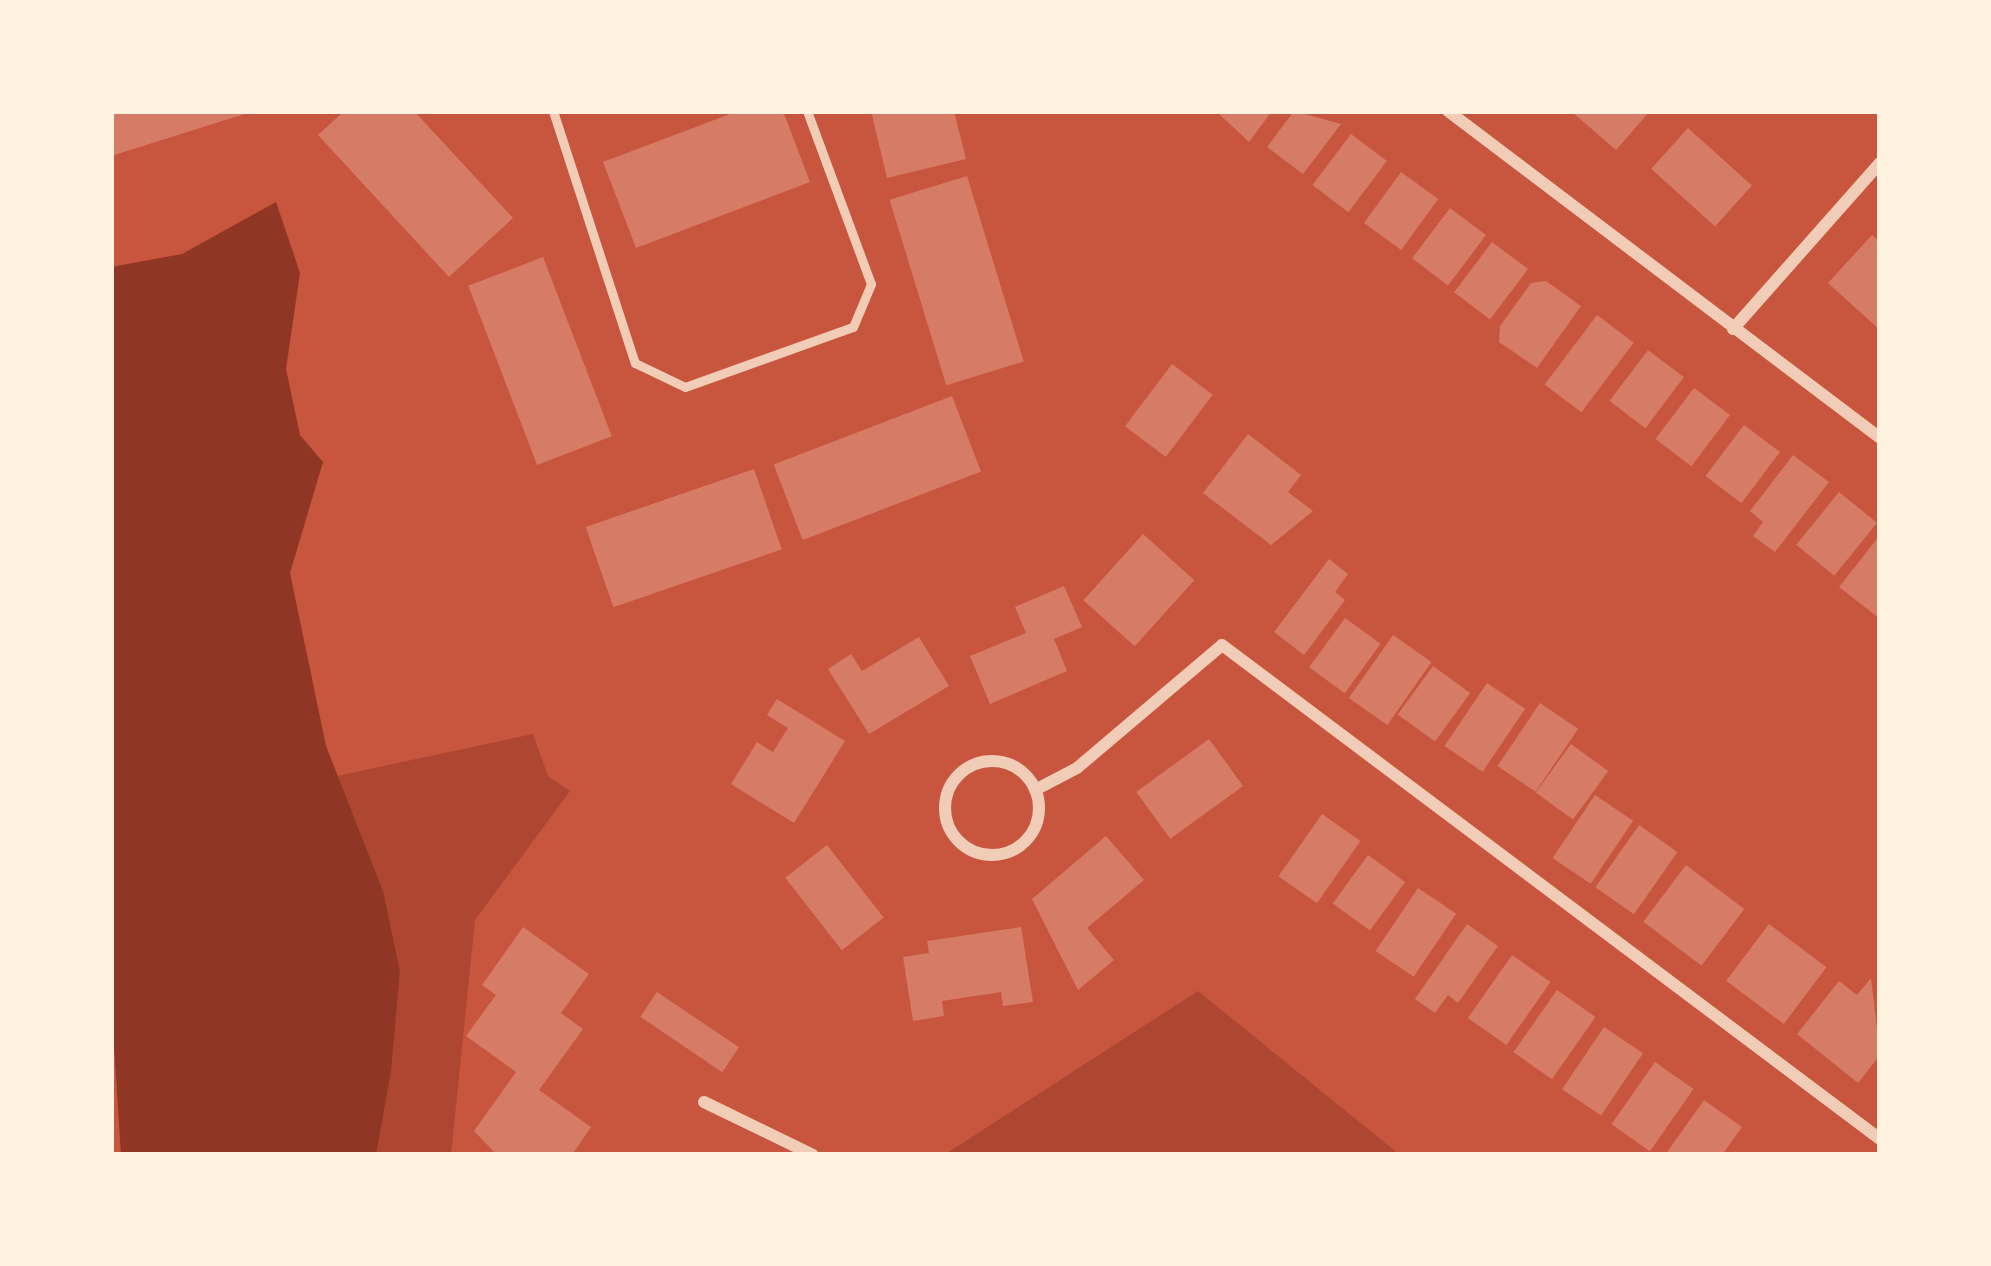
<!DOCTYPE html>
<html>
<head>
<meta charset="utf-8">
<style>
  body { margin:0 }
  #map { position:relative; width:1991px; height:1266px; overflow:hidden; background:#c8553d; font-family:Lato,sans-serif }
  div>[style] { position:absolute }
  .green>* { inset:0; background:#ae4732 }
  .water>* { inset:0; background:#8f3625 }
  .building>* { inset:0; background:#d67c66; transform-origin:0 0 }
  .service>* { height:9px; margin:-4.5px; padding:0 4.5px; transform-origin:4.5px; border-radius:4.5px; background:#f1ccb7 }
  .minor>* { height:12px; margin:-6px; padding:0 6px; transform-origin:6px; border-radius:6px; background:#f1ccb7 }
  .minor>.ring { margin:-6px; padding:0; box-sizing:content-box; background:none; border:12px solid #f1ccb7; border-radius:50% }
  span { translate:-50% -50%; white-space:nowrap; text-align:center; line-height:1.15; -webkit-text-stroke:10px #fff3e0; paint-order:stroke }
  .frame { position:absolute; inset:0; border:114px solid #fff3e0; pointer-events:none }
</style>
</head>
<body>
<div id="map">
  <div class="green">
    <i style="clip-path:polygon(533px 734px,548px 776px,570px 791px,475px 920px,451px 1155px,376px 1155px,400px 971px,337px 776px)"></i>
    <i style="clip-path:polygon(1198px 991px,1400px 1155px,944px 1155px)"></i>
  </div>
  <div class="water">
    <i style="clip-path:polygon(276px 202px,300px 273px,286px 369px,300px 435px,323px 462px,290px 573px,326px 746px,383px 891px,400px 971px,391px 1071px,376px 1155px,121px 1155px,111px 998px,111px 267px,182px 254px)"></i>
  </div>
  <div class="building">
    <i style="clip-path:polygon(111px 111px,251px 111px,251px 112px,111px 156px)"></i>
    <i style="clip-path:polygon(344px 111px,414px 111px,513px 218px,449px 277px,318px 135px)"></i>
    <i style="clip-path:polygon(738px 111px,783px 111px,810px 182px,636px 248px,603px 162px)"></i>
    <i style="clip-path:polygon(871px 111px,954px 111px,966px 159px,887px 178px)"></i>
    <i style="clip-path:polygon(1216px 111px,1272px 111px,1249px 142px)"></i>
    <i style="clip-path:polygon(1294px 111px,1341px 124px,1303px 174px,1267px 147px)"></i>
    <i style="clip-path:polygon(1571px 111px,1650px 111px,1616px 150px)"></i>
    <i style="left:1688px;top:128px;width:86px;height:55px;rotate:42deg"></i>
    <i style="left:1351px;top:134px;width:45px;height:64px;rotate:37deg"></i>
    <i style="left:1401px;top:172px;width:46px;height:63px;rotate:36deg"></i>
    <i style="left:967px;top:176px;width:194px;height:81px;rotate:73deg"></i>
    <i style="left:1450px;top:208px;width:45px;height:63px;rotate:37deg"></i>
    <i style="clip-path:polygon(1872px 235px,1880px 242px,1880px 330px,1828px 283px)"></i>
    <i style="left:1492px;top:242px;width:45px;height:63px;rotate:37deg"></i>
    <i style="left:543px;top:257px;width:192px;height:80px;rotate:69deg"></i>
    <i style="clip-path:polygon(1546px 281px,1581px 306px,1537px 368px,1499px 342px,1500px 326px,1531px 283px)"></i>
    <i style="left:1597px;top:315px;width:46px;height:87px;rotate:37deg"></i>
    <i style="left:1648px;top:350px;width:45px;height:64px;rotate:37deg"></i>
    <i style="left:1172px;top:364px;width:51px;height:78px;rotate:37deg"></i>
    <i style="left:1694px;top:388px;width:45px;height:64px;rotate:37deg"></i>
    <i style="left:952px;top:396px;width:81px;height:191px;rotate:69deg"></i>
    <i style="left:1744px;top:425px;width:45px;height:64px;rotate:37deg"></i>
    <i style="clip-path:polygon(1248px 434px,1301px 475px,1288px 492px,1313px 511px,1271px 545px,1203px 493px)"></i>
    <i style="clip-path:polygon(1793px 455px,1829px 482px,1775px 552px,1753px 536px,1763px 522px,1750px 511px)"></i>
    <i style="left:754px;top:469px;width:85px;height:178px;rotate:71deg"></i>
    <i style="left:1839px;top:492px;width:49px;height:68px;rotate:39deg"></i>
    <i style="left:1143px;top:534px;width:69px;height:89px;rotate:42deg"></i>
    <i style="clip-path:polygon(1880px 535px,1880px 619px,1839px 587px)"></i>
    <i style="clip-path:polygon(1329px 559px,1348px 574px,1335px 592px,1345px 600px,1304px 655px,1274px 632px)"></i>
    <i style="clip-path:polygon(1064px 586px,1082px 627px,1054px 639px,1067px 671px,990px 704px,970px 656px,1026px 633px,1015px 607px)"></i>
    <i style="left:1345px;top:618px;width:44px;height:61px;rotate:36deg"></i>
    <i style="left:1393px;top:635px;width:47px;height:77px;rotate:35deg"></i>
    <i style="clip-path:polygon(919px 637px,949px 686px,869px 734px,828px 669px,851px 654px,862px 671px)"></i>
    <i style="left:1433px;top:666px;width:46px;height:60px;rotate:36deg"></i>
    <i style="left:1487px;top:683px;width:46px;height:76px;rotate:34deg"></i>
    <i style="clip-path:polygon(777px 699px,845px 741px,794px 823px,731px 784px,757px 742px,773px 752px,788px 728px,767px 715px)"></i>
    <i style="left:1540px;top:703px;width:46px;height:76px;rotate:34deg"></i>
    <i style="left:1209px;top:739px;width:58px;height:90px;rotate:54deg"></i>
    <i style="left:1571px;top:744px;width:46px;height:60px;rotate:36deg"></i>
    <i style="left:1595px;top:795px;width:46px;height:76px;rotate:34deg"></i>
    <i style="left:1322px;top:814px;width:47px;height:76px;rotate:35deg"></i>
    <i style="left:1639px;top:825px;width:47px;height:76px;rotate:35deg"></i>
    <i style="clip-path:polygon(1106px 836px,1144px 880px,1087px 928px,1114px 960px,1078px 990px,1032px 899px)"></i>
    <i style="left:827px;top:845px;width:92px;height:53px;rotate:52deg"></i>
    <i style="left:1368px;top:855px;width:46px;height:60px;rotate:36deg"></i>
    <i style="left:1686px;top:865px;width:73px;height:71px;rotate:37deg"></i>
    <i style="left:1418px;top:888px;width:46px;height:76px;rotate:34deg"></i>
    <i style="clip-path:polygon(1467px 924px,1498px 946px,1458px 1003px,1448px 995px,1435px 1013px,1415px 999px)"></i>
    <i style="left:1769px;top:924px;width:72px;height:71px;rotate:37deg"></i>
    <i style="clip-path:polygon(523px 927px,589px 974px,561px 1013px,583px 1029px,539px 1090px,591px 1127px,572px 1155px,497px 1155px,474px 1131px,516px 1072px,466px 1036px,496px 995px,482px 985px)"></i>
    <i style="clip-path:polygon(1021px 927px,1033px 1002px,1003px 1006px,1001px 992px,942px 1001px,944px 1016px,913px 1021px,903px 957px,929px 953px,927px 941px)"></i>
    <i style="left:1512px;top:955px;width:47px;height:77px;rotate:35deg"></i>
    <i style="clip-path:polygon(1871px 978px,1880px 1055px,1858px 1083px,1797px 1034px,1839px 981px,1857px 995px)"></i>
    <i style="left:1557px;top:990px;width:47px;height:76px;rotate:35deg"></i>
    <i style="left:657px;top:992px;width:99px;height:30px;rotate:34deg"></i>
    <i style="left:1604px;top:1027px;width:47px;height:75px;rotate:34deg"></i>
    <i style="left:1655px;top:1062px;width:47px;height:76px;rotate:35deg"></i>
    <i style="clip-path:polygon(1704px 1100px,1742px 1127px,1722px 1155px,1665px 1155px)"></i>
  </div>
  <div class="service">
    <i style="left:553px;top:111px;width:265px;rotate:72deg"></i>
    <i style="left:635px;top:363px;width:55px;rotate:25.6deg"></i>
    <i style="left:685px;top:387px;width:178px;rotate:-19.7deg"></i>
    <i style="left:853px;top:327px;width:47px;rotate:-67.3deg"></i>
    <i style="left:871px;top:284px;width:184px;rotate:-110.3deg"></i>
  </div>
  <div class="minor">
    <i style="left:1448px;top:111px;width:542px;rotate:37.12deg"></i>
    <i style="left:1733px;top:329px;width:222px;rotate:-48.5deg"></i>
    <i class="ring" style="left:945px;top:761px;width:82px;height:82px"></i>
    <i style="left:1035px;top:790px;width:47px;rotate:-27.6deg"></i>
    <i style="left:1077px;top:768px;width:190px;rotate:-40.3deg"></i>
    <i style="left:1222px;top:645px;width:823px;rotate:36.9deg"></i>
    <i style="left:704px;top:1102px;width:121px;rotate:25.9deg"></i>
  </div>
  <div class="frame"></div>
</div>
</body>
</html>
